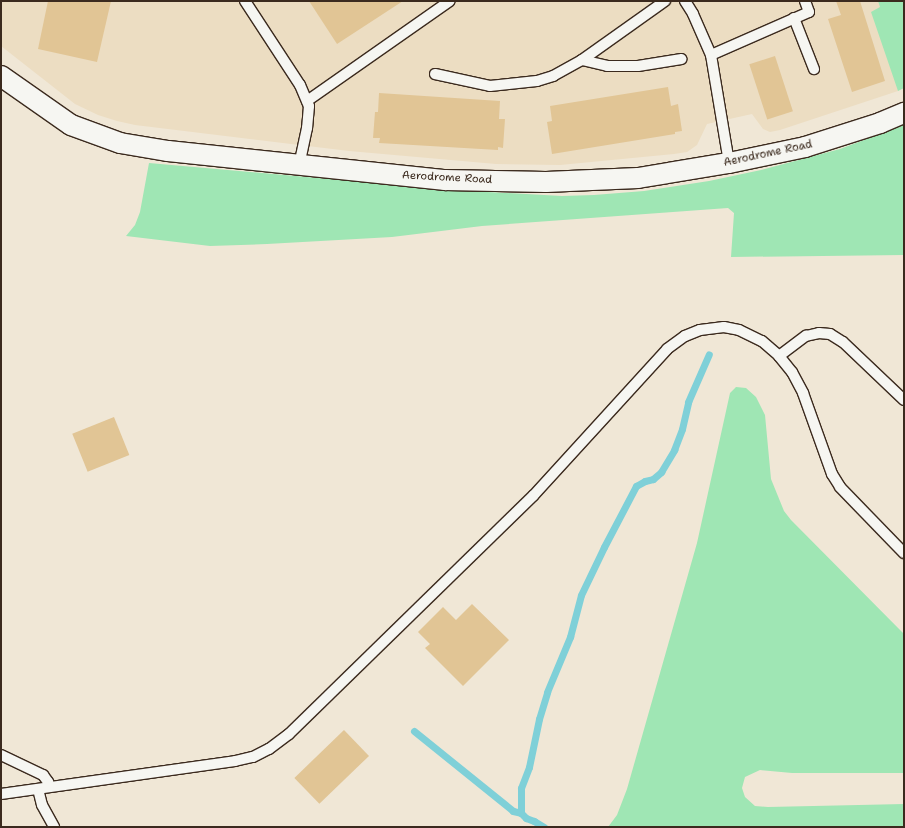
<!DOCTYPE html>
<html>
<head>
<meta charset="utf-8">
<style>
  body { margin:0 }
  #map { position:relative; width:905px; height:828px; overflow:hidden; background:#f0e7d6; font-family:"Shantell Sans",sans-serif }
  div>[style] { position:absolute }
  .built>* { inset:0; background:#ecddc2 }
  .green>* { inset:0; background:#9fe6b4 }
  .stream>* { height:7px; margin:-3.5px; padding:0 3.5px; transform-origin:3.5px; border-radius:3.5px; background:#7fd0d8 }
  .building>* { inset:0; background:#e1c595; transform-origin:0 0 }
  .roads { filter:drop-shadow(1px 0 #3b2a1e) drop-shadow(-1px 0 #3b2a1e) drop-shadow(0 1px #3b2a1e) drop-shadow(0 -1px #3b2a1e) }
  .service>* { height:10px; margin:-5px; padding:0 5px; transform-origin:5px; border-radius:5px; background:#f6f6f2 }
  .minor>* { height:20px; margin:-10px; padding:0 10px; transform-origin:10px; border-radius:10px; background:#f6f6f2 }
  span { translate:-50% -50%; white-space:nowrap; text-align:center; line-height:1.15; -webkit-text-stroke:4px #f6f6f2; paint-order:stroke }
  .street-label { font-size:11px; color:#3b2a1e }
  .frame { position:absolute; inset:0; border:2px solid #3b2a1e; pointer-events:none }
</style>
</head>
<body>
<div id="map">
  <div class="built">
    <i style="clip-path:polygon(1px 1px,904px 1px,904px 86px,898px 91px,780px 130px,770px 132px,763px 129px,752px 114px,707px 124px,697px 145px,687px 152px,674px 154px,560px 165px,496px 164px,349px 151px,135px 125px,117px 121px,98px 115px,75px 104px,1px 46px)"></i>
  </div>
  <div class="green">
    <i style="clip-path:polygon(878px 1px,904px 1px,904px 88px,898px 91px,871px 12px,880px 7px)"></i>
    <i style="clip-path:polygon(904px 125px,904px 255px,731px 257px,734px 213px,728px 208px,482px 226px,392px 237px,267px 244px,210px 246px,126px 236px,135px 225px,140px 212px,149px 163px,452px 190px,562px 196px,594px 195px,644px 191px,709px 181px,761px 170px,840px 149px)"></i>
    <i style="clip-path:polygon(736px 387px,746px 388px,756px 397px,765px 415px,771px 479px,784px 511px,791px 520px,904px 634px,904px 773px,792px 773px,760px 770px,745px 777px,742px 788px,745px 797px,755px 806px,768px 807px,904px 804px,904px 827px,608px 827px,617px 815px,627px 789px,697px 543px,730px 393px)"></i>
  </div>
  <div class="stream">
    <i style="left:414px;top:731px;width:127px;rotate:38.9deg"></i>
    <i style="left:513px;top:811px;width:8px;rotate:14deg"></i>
    <i style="left:521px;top:813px;width:7px;rotate:45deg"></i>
    <i style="left:526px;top:818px;width:9px;rotate:21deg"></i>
    <i style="left:534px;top:821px;width:12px;rotate:31deg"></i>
    <i style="left:521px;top:813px;width:25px;rotate:-90deg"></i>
    <i style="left:521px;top:788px;width:22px;rotate:-69deg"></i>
    <i style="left:529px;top:767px;width:49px;rotate:-78.2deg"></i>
    <i style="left:539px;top:719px;width:28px;rotate:-73deg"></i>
    <i style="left:547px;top:692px;width:60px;rotate:-67.3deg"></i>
    <i style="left:570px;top:637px;width:43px;rotate:-75.3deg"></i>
    <i style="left:581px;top:595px;width:53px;rotate:-64.4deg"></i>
    <i style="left:604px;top:547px;width:69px;rotate:-62.3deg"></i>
    <i style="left:636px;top:486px;width:10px;rotate:-29deg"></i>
    <i style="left:645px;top:481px;width:8px;rotate:-14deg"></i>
    <i style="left:653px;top:479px;width:11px;rotate:-41deg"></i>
    <i style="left:661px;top:472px;width:26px;rotate:-59deg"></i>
    <i style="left:674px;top:450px;width:22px;rotate:-69deg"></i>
    <i style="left:682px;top:429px;width:28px;rotate:-77deg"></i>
    <i style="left:688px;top:402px;width:52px;rotate:-66.4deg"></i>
  </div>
  <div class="building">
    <i style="clip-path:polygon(48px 1px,111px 1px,97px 62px,38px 49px)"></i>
    <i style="clip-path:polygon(309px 1px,403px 1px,337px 44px)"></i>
    <i style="clip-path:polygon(836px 1px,860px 1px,885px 81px,852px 92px,828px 19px,841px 15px)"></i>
    <i style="left:775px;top:56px;width:58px;height:27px;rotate:72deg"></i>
    <i style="clip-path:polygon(668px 87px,671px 106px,678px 104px,682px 131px,675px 132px,675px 134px,552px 154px,547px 122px,552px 121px,550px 106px)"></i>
    <i style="clip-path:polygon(379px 93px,500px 101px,499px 119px,505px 119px,503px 148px,498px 147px,498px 150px,379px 143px,380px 138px,373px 138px,375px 112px,378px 112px)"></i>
    <i style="left:114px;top:417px;width:41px;height:45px;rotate:68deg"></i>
    <i style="clip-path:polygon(472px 604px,509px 640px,463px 686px,425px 648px,430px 644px,418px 632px,443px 607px,456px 620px)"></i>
    <i style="left:344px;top:730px;width:36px;height:69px;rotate:46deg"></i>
  </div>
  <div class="roads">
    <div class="service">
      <i style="left:245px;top:1px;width:100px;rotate:56.8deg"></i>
      <i style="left:300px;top:85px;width:23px;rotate:67deg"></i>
      <i style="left:309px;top:106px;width:22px;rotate:95deg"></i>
      <i style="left:307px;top:128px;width:39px;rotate:102deg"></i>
      <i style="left:685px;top:1px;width:15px;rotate:58deg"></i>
      <i style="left:693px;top:14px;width:45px;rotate:66.3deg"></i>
      <i style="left:711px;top:55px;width:109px;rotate:80.5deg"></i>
      <i style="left:794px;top:18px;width:55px;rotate:68.6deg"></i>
      <i style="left:711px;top:55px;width:107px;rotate:-23.7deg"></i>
      <i style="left:809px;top:12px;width:12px;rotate:-110deg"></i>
      <i style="left:582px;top:60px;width:26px;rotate:13deg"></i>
      <i style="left:607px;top:66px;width:31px"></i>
      <i style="left:638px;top:66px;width:44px;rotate:-9.2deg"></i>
      <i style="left:435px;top:74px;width:56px;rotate:12.3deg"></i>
      <i style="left:490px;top:86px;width:47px;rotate:-6.1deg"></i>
      <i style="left:537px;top:81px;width:17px;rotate:-17deg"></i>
      <i style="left:553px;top:76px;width:33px;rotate:-29deg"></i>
      <i style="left:582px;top:60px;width:102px;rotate:-35.4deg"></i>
      <i style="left:307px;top:101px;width:174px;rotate:-35deg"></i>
      <i style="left:779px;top:356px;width:34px;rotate:-37deg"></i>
      <i style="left:806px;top:336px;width:13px;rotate:-13deg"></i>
      <i style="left:819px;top:333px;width:11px;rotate:5deg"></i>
      <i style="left:830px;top:334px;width:15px;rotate:32deg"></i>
      <i style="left:843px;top:342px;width:84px;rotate:43.6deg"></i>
      <i style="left:1px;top:755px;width:47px;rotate:25.5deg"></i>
      <i style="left:43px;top:775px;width:9px;rotate:54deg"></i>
      <i style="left:48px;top:782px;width:5px;rotate:79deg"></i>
      <i style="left:38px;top:789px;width:16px;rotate:76deg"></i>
      <i style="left:42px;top:805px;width:25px;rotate:61deg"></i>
      <i style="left:1px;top:794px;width:236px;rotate:-8deg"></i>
      <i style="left:235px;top:761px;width:18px;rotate:-13deg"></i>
      <i style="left:253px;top:757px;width:18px;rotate:-27deg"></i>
      <i style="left:269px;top:749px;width:25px;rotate:-37deg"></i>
      <i style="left:289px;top:734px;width:341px;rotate:-44.3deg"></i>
      <i style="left:533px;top:496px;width:199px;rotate:-47.6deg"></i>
      <i style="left:667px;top:349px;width:22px;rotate:-36deg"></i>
      <i style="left:685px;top:336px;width:16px;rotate:-22deg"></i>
      <i style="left:700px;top:330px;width:24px;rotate:-7deg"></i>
      <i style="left:724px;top:327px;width:15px;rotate:11deg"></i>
      <i style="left:739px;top:330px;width:25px;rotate:26deg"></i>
      <i style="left:762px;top:341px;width:23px;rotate:41deg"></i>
      <i style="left:779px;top:356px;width:21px;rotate:51deg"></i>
      <i style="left:792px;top:372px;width:24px;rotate:62deg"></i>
      <i style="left:803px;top:393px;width:86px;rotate:70.3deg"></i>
      <i style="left:832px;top:474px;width:15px;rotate:58deg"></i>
      <i style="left:840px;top:487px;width:92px;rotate:45.9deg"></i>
    </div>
    <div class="minor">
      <i style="left:1px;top:76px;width:85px;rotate:35deg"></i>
      <i style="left:71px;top:125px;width:52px;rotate:20.2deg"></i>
      <i style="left:120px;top:143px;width:49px;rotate:9.5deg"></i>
      <i style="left:168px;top:151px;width:279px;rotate:6deg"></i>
      <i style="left:445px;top:180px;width:101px;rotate:1.1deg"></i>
      <i style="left:546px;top:182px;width:92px;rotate:-2.5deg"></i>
      <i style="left:638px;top:178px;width:92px;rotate:-9.4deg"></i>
      <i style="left:729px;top:163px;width:78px;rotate:-11.9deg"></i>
      <i style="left:805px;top:147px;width:79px;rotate:-17.7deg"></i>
      <i style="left:880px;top:123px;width:26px;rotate:-23deg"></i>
    </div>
  </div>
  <div class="street-label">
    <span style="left:768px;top:154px;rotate:-12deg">Aerodrome Road</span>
    <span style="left:447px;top:178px;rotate:3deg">Aerodrome Road</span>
  </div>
  <div class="frame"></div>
</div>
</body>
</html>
